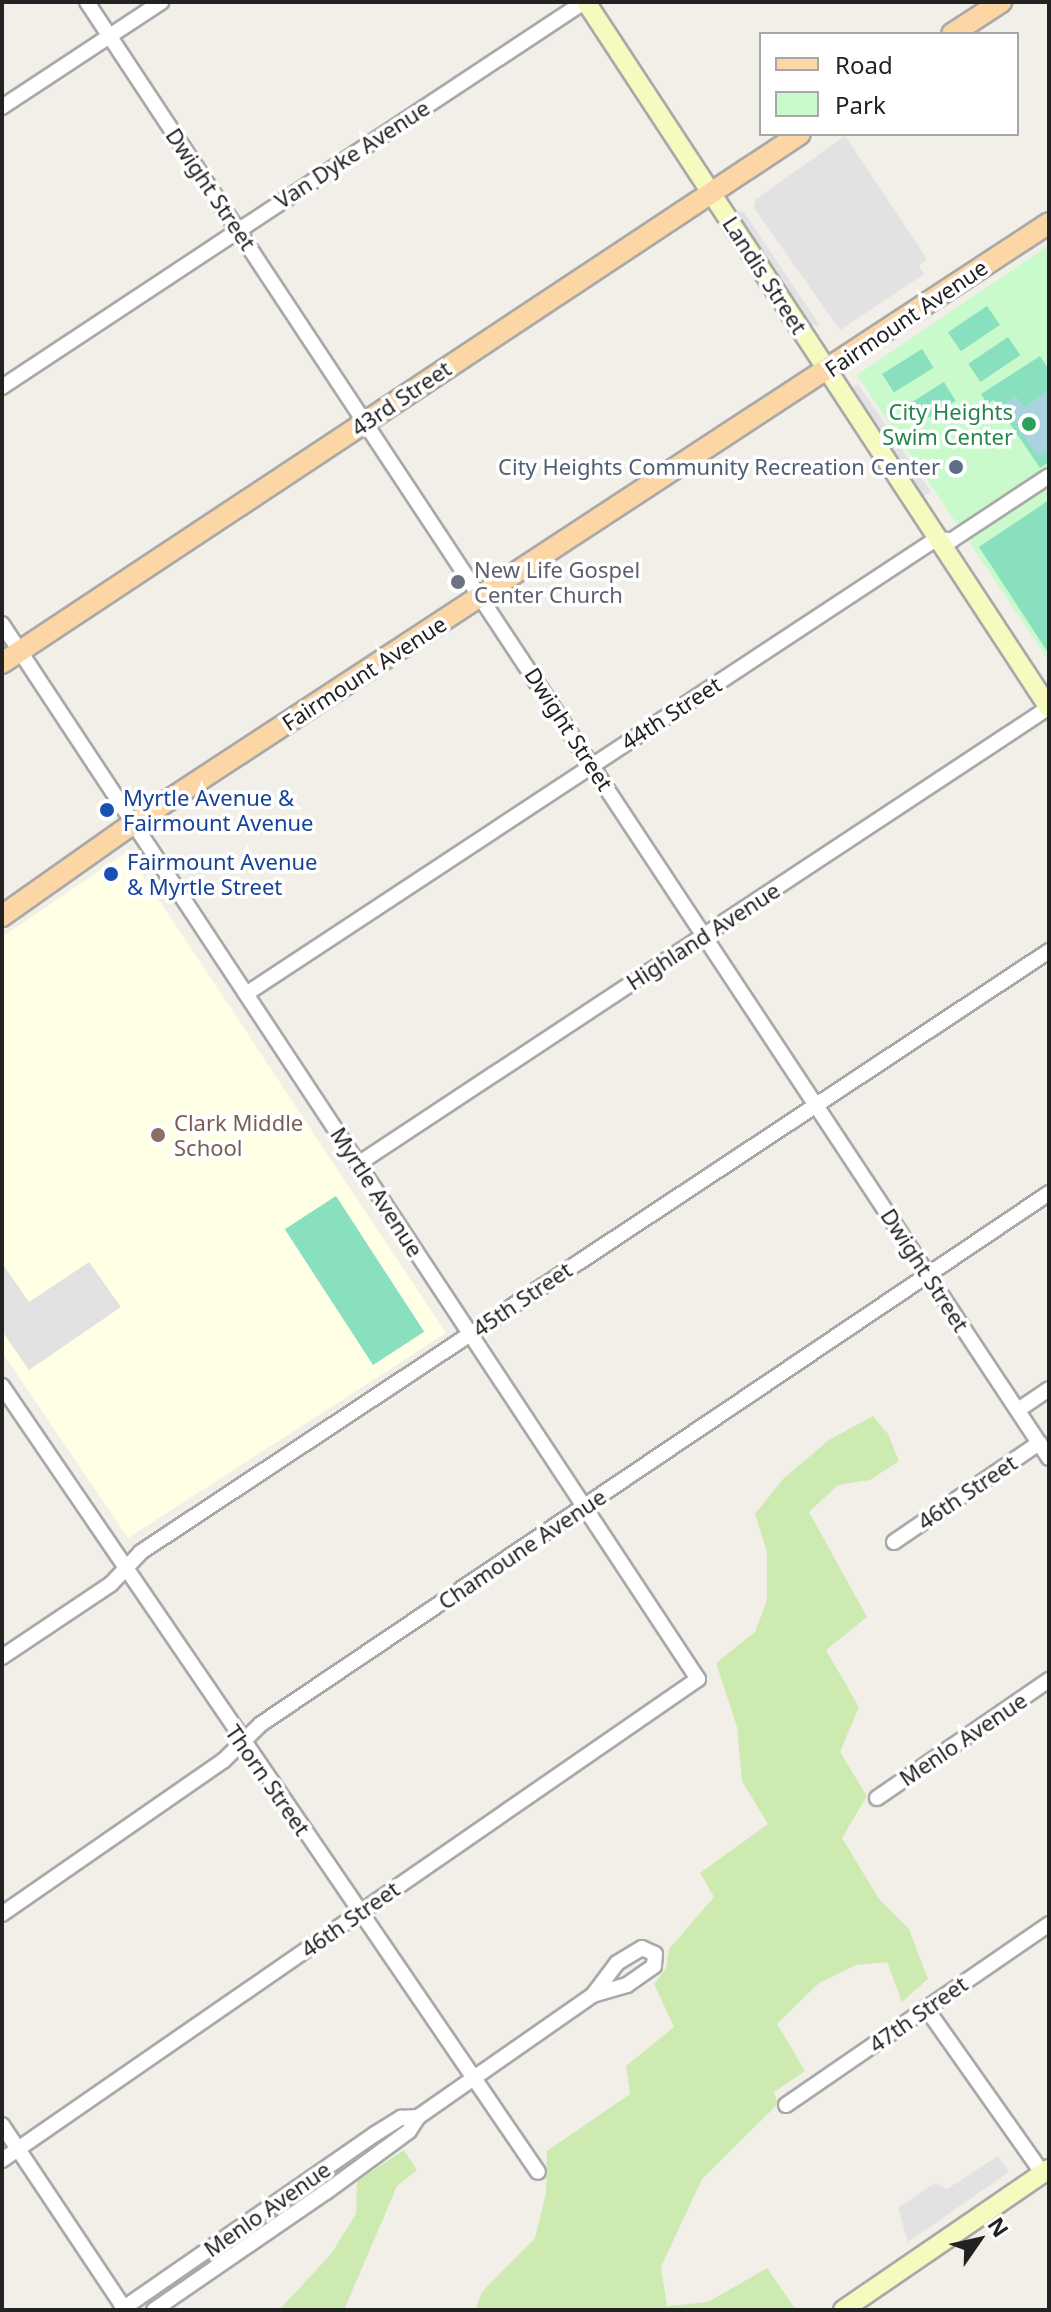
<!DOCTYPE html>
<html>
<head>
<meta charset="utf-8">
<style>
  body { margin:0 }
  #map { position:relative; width:1051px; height:2312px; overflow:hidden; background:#f2efe9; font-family:"Noto Sans",sans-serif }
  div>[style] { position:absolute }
  .education>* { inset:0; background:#ffffe5 }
  .grass>* { inset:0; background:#cdebb0 }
  .park>* { inset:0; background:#c8facc }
  .pitch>* { inset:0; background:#88e0be; transform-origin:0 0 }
  .parking>* { inset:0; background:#e2e2e2; transform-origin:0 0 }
  .water>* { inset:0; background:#aad3df }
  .roads { filter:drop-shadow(2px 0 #a9a9a9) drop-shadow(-2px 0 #a9a9a9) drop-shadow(0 2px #a9a9a9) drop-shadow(0 -2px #a9a9a9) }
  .street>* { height:14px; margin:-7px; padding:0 7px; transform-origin:7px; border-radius:7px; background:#fff }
  .secondary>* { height:18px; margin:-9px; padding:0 9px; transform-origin:9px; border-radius:9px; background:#f7fabf }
  .primary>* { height:20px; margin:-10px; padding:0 10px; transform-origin:10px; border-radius:10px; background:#fcd6a4 }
  .dots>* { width:22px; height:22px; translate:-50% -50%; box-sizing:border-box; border:4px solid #fff; border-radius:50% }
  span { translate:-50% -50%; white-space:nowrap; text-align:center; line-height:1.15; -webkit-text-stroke:7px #fff; paint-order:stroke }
  .street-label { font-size:22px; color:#222 }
  .leisure-label { font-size:22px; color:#27864d }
  .right { translate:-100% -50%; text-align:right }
  .service-label { font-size:22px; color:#4e5e75 }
  .worship-label { font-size:22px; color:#5b616d }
  .left { translate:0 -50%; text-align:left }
  .transit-label { font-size:22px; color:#164399 }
  .education-label { font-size:22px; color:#785e54 }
  .frame { position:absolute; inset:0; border:4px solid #222; pointer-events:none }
  .legend { position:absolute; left:759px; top:32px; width:260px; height:104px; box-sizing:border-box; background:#fff; border:2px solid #a7a7a7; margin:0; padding:10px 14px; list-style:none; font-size:24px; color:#222 }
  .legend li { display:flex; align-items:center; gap:16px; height:40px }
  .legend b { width:40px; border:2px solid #a7a7a7 }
  .north { position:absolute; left:939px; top:2200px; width:80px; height:80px; -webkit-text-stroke:6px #fff; paint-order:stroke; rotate:56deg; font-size:22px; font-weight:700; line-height:32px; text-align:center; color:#222 }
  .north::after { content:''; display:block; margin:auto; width:28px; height:36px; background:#222; clip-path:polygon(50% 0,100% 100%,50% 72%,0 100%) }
</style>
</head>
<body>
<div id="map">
  <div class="education">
    <i style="clip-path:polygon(127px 852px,446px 1333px,128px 1538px,2px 1352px,2px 937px)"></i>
  </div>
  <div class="grass">
    <i style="clip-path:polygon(873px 1416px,888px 1434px,899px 1461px,870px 1480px,838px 1485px,809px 1512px,867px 1617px,826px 1650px,859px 1707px,840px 1752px,867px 1796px,842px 1838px,879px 1899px,909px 1929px,928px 1979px,902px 2002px,887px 1962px,856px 1965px,819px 1983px,777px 2024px,805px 2071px,774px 2092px,778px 2104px,702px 2179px,661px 2267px,667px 2306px,708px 2302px,767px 2268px,796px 2310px,475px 2310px,482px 2292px,535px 2238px,546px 2193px,547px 2151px,630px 2094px,626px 2066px,674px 2027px,654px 1984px,666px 1968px,669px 1949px,714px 1897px,700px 1873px,768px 1824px,742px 1781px,737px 1727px,716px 1663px,755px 1632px,767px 1600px,767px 1552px,755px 1514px,784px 1478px,829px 1440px)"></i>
    <i style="clip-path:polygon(404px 2150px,417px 2170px,397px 2186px,344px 2310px,279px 2310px,331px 2254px,356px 2214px,357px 2181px)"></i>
  </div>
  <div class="park">
    <i style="clip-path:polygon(1049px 245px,1049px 661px,857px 375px)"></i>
  </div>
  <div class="pitch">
    <i style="left:987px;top:306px;width:23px;height:47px;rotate:56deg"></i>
    <i style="left:1008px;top:337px;width:22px;height:48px;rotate:56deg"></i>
    <i style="left:922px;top:349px;width:22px;height:47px;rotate:58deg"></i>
    <i style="clip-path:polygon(1040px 356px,1049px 370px,1049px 462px,1040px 468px,994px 400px,987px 404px,981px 394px)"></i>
    <i style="left:944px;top:382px;width:22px;height:48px;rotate:58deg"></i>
    <i style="clip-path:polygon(1049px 500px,1049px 654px,979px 547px)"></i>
    <i style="left:336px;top:1196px;width:162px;height:61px;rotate:57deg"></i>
  </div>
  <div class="parking">
    <i style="clip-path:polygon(845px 136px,927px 259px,919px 266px,924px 274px,840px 330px,754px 208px,756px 199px)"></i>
    <i style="clip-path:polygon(731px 210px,744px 212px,820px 326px,806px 324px)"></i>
    <i style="left:858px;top:384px;width:130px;height:10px;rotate:56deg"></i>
    <i style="clip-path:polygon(89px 1262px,121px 1307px,29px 1370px,2px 1331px,2px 1263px,29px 1302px)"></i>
    <i style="clip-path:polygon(998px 2156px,1009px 2172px,908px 2242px,898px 2208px,935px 2183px,947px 2189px)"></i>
  </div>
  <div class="water">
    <i style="clip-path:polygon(1049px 390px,1049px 449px,1038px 457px,1004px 404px,1016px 396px,1024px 407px)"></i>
  </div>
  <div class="roads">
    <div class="street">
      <i style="left:87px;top:2px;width:1745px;rotate:56.55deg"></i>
      <i style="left:2px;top:107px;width:191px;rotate:-33.4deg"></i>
      <i style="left:2px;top:387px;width:698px;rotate:-33.49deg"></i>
      <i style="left:2px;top:624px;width:1264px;rotate:56.59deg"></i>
      <i style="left:698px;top:1679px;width:846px;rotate:145.35deg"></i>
      <i style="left:246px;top:994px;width:827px;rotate:-33.4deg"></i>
      <i style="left:936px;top:539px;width:16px;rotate:4deg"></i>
      <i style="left:952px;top:540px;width:116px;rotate:-33.4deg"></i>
      <i style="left:358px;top:1164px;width:827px;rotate:-33.46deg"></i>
      <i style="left:2px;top:1386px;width:951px;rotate:55.71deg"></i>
      <i style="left:1018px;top:1410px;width:37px;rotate:-34deg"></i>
      <i style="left:894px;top:1542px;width:176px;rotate:-34.3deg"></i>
      <i style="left:2px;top:1657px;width:131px;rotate:-33.8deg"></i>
      <i style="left:111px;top:1584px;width:44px;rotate:-46.8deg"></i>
      <i style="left:141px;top:1552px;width:1089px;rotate:-33.5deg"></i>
      <i style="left:877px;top:1798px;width:209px;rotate:-34.5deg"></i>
      <i style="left:2px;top:1914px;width:269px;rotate:-34.7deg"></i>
      <i style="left:223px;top:1761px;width:53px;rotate:-44.2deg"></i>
      <i style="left:261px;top:1724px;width:950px;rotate:-33.97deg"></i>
      <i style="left:926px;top:2008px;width:203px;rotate:54.8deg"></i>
      <i style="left:786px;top:2105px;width:319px;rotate:-34.5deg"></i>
      <i style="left:2px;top:2125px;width:220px;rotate:56.3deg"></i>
      <i style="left:121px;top:2310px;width:309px;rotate:-34.7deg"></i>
      <i style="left:375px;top:2134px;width:31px;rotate:-32deg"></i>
      <i style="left:401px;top:2118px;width:17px;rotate:-3deg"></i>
      <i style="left:154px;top:2310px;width:209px;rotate:-34.5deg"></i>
      <i style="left:326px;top:2192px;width:103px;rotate:-36.3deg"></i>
      <i style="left:409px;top:2131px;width:17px;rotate:-57deg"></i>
      <i style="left:418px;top:2117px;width:213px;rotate:-34.9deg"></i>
      <i style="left:593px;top:1995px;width:40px;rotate:-53deg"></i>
      <i style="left:617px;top:1963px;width:29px;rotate:-31deg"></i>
      <i style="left:642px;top:1948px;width:14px;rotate:25deg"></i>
      <i style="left:655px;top:1954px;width:12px;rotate:95deg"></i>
      <i style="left:654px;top:1966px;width:33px;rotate:145deg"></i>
      <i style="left:627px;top:1985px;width:35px;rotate:164deg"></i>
    </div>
    <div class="secondary">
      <i style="left:586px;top:2px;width:844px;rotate:56.74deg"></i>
      <i style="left:843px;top:2310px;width:250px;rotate:-34.4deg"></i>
    </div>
    <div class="primary">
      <i style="left:952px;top:34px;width:59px;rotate:-33.1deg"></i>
      <i style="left:2px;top:663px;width:957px;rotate:-33.54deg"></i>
      <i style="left:2px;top:916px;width:161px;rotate:-35.2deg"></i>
      <i style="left:134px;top:823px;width:1094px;rotate:-33.25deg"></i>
    </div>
  </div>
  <div class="dots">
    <i style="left:1029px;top:424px;background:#2e9e5b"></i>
    <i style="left:956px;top:467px;background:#5c6f8a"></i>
    <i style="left:458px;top:582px;background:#6b7280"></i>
    <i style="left:107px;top:810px;background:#1a4fb4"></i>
    <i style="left:111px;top:874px;background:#1a4fb4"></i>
    <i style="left:158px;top:1135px;background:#8d6e63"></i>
  </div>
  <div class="street-label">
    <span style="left:352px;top:154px;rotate:-33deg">Van Dyke Avenue</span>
    <span style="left:211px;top:189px;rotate:56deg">Dwight Street</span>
    <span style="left:765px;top:275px;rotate:57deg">Landis Street</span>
    <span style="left:906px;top:318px;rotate:-34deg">Fairmount Avenue</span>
    <span style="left:401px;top:398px;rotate:-34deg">43rd Street</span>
    <span style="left:364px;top:673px;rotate:-33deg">Fairmount Avenue</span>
    <span style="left:671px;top:713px;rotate:-33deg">44th Street</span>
    <span style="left:569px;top:729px;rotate:57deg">Dwight Street</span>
    <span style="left:703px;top:936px;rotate:-33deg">Highland Avenue</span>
    <span style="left:377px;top:1192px;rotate:57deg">Myrtle Avenue</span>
    <span style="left:925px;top:1270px;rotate:57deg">Dwight Street</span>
    <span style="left:522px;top:1299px;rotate:-34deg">45th Street</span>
    <span style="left:967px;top:1492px;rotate:-34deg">46th Street</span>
    <span style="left:522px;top:1549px;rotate:-34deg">Chamoune Avenue</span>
    <span style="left:963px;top:1739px;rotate:-34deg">Menlo Avenue</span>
    <span style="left:268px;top:1780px;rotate:55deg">Thorn Street</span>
    <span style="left:350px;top:1919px;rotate:-35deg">46th Street</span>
    <span style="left:918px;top:2014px;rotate:-35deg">47th Street</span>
    <span style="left:267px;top:2209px;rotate:-35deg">Menlo Avenue</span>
  </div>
  <div class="leisure-label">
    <span class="right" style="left:1013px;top:424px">City Heights<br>Swim Center</span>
  </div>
  <div class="service-label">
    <span class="right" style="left:940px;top:467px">City Heights Community Recreation Center</span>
  </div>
  <div class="worship-label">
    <span class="left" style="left:474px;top:582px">New Life Gospel<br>Center Church</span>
  </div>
  <div class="transit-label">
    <span class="left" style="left:123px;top:810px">Myrtle Avenue &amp;<br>Fairmount Avenue</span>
    <span class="left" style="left:127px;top:874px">Fairmount Avenue<br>&amp; Myrtle Street</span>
  </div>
  <div class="education-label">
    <span class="left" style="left:174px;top:1135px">Clark Middle<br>School</span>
  </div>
  <div class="frame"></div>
  <ul class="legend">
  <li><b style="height:10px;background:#fcd6a4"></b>Road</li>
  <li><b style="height:22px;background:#c8facc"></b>Park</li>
  </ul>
  <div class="north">N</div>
</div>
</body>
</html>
